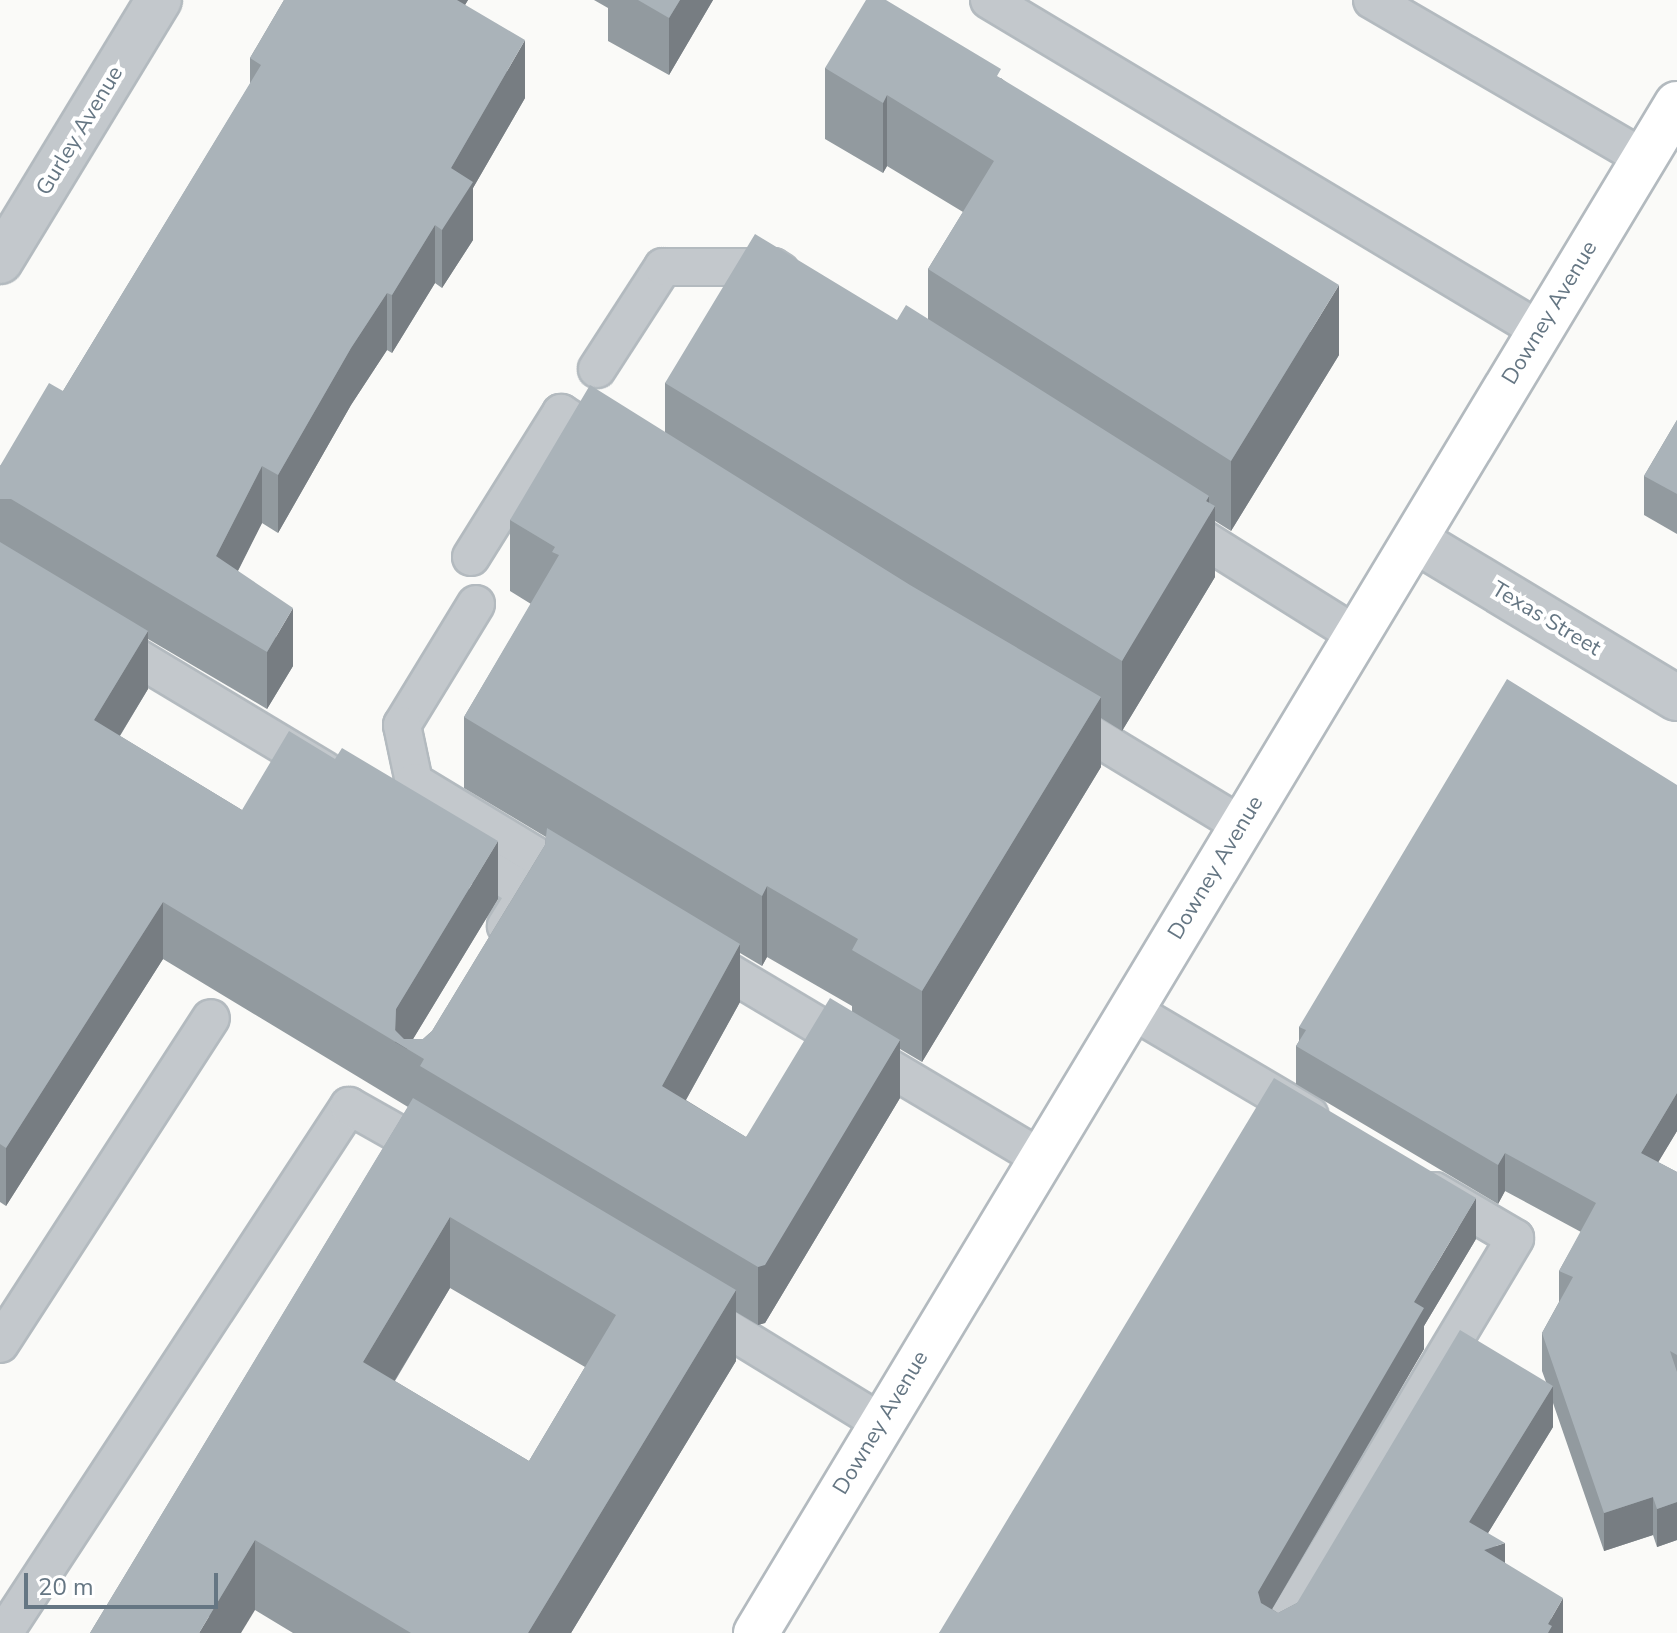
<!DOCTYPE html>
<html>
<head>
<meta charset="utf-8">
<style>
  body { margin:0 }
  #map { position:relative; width:1677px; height:1633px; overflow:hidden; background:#fafaf8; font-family:"Nunito Sans",sans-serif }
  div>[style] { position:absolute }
  .roads { filter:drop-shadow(2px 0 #b3babf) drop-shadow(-2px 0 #b3babf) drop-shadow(0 2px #b3babf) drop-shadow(0 -2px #b3babf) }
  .service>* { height:36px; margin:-18px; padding:0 18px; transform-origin:18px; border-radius:18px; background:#c3c8cc }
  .minor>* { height:44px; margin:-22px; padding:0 22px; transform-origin:22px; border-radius:22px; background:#c3c8cc }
  .secondary>* { height:44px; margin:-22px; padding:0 22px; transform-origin:22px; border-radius:22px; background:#fff }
  .wall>* { inset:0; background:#929a9f }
  .shaded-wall>* { inset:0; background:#777d82 }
  .building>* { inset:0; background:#aab3b9 }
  span { translate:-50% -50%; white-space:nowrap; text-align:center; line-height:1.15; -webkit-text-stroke:8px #fff; paint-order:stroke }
  .street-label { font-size:22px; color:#657683 }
  .scale { position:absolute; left:24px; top:1573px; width:194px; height:36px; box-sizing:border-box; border:4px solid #657683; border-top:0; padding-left:10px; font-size:24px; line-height:28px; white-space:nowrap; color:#657683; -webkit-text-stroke:6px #fff; paint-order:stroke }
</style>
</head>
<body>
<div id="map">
  <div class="roads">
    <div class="service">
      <i style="left:989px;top:0;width:641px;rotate:30.96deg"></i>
      <i style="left:1372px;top:0;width:316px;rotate:30.2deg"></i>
      <i style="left:597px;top:369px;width:121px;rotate:-57.1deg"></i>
      <i style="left:663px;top:267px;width:110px"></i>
      <i style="left:773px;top:267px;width:9px;rotate:32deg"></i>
      <i style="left:1173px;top:520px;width:218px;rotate:32.1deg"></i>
      <i style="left:471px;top:557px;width:170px;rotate:-58deg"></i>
      <i style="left:561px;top:413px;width:62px;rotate:32.4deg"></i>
      <i style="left:476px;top:604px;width:142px;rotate:121.4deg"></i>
      <i style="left:402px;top:725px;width:58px;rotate:78.1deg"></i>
      <i style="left:414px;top:782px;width:195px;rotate:31.2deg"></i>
      <i style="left:108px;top:640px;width:252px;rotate:31deg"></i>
      <i style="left:1061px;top:716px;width:210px;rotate:31.2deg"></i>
      <i style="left:457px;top:850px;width:82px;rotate:31deg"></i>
      <i style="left:527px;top:892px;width:40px;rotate:122deg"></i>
      <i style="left:700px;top:955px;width:398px;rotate:30.8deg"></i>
      <i style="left:1131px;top:1010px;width:207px;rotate:30.5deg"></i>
      <i style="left:694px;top:1308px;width:218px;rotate:31.5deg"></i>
      <i style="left:0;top:1344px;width:388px;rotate:-57.1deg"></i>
      <i style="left:4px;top:1633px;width:630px;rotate:-56.79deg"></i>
      <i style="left:349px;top:1106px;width:100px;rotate:29.4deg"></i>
      <i style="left:1279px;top:1633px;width:460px;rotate:-59.1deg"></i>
      <i style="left:1515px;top:1238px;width:93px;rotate:-149.6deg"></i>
    </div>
    <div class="minor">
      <i style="left:0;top:261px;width:306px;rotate:-58.7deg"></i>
      <i style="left:1415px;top:540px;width:306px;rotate:31.1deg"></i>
    </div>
    <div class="secondary">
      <i style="left:756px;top:1633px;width:1785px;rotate:-58.94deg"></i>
    </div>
  </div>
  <div class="wall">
    <i style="clip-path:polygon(evenodd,284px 0,468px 0,465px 5px,525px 98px,473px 188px,473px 240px,442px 288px,435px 283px,392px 353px,387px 350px,351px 405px,278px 533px,262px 523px,238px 571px,293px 666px,267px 709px,148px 639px,148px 689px,120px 736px,242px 810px,498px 899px,413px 1039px,423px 1039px,432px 1031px,545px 845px,546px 837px,464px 788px,464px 717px,531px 604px,510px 591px,510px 520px,665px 432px,665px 383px,897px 320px,928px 319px,928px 269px,963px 212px,887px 166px,883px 173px,825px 139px,825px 68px,1001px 78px,1339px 355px,1231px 531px,1215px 521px,1215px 577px,1122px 731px,1101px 718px,1101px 767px,922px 1062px,900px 1049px,900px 1098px,765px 1323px,758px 1325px,736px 1312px,736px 1361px,571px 1633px,293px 1633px,255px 1610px,90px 1633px,408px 1107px,163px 959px,6px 1206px,0 1202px,0 466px,63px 391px,250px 84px,250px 58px,284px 0,740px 953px,762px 966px,767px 957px,852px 1006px,852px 1011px,746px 1137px,686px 1100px,740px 1002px,740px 953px,284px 0,450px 1288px,585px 1367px,529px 1461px,395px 1381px,450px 1288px)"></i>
    <i style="clip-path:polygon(594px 0,713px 0,669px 75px,608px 41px,608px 8px)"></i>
    <i style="clip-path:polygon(1677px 420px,1677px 534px,1644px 515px,1644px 476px)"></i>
    <i style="clip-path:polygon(1677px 785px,1677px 1131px,1658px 1162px,1677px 1172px,1677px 1540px,1657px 1547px,1653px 1535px,1604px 1551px,1553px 1403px,1553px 1427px,1488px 1533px,1505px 1563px,1563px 1633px,939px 1633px,1476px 1239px,1424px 1326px,1424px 1349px,1272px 1609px,1278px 1613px,1297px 1603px,1546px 1382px,1542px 1371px,1542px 1333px,1559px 1302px,1559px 1271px,1581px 1232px,1505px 1191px,1498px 1204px,1296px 1084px,1296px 1046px,1299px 1041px,1299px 1027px)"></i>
  </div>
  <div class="shaded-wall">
    <i style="clip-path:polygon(439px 0,468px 0,439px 47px)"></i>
    <i style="clip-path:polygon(680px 0,713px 0,669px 75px,669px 18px)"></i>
    <i style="clip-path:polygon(525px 40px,525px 98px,473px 188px,473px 240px,442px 288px,442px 230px,451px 168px)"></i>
    <i style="clip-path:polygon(887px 95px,887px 166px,883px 173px,883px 103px)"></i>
    <i style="clip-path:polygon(435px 225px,435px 283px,392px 353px,392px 295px)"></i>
    <i style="clip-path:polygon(1339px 285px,1339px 355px,1231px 531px,1231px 461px)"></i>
    <i style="clip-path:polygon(387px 293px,387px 350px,351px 405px,278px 533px,278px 475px,351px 348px)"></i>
    <i style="clip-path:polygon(262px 466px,262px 523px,216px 614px,216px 556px)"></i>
    <i style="clip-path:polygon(1209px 496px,1209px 516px,1215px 506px,1215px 577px,1122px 731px,1122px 661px)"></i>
    <i style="clip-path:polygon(293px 608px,293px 666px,267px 709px,267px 652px)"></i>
    <i style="clip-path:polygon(148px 631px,148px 689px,94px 778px,94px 720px)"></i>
    <i style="clip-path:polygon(1101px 697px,1101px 767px,922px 1062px,922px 991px)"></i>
    <i style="clip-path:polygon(498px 841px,498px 899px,407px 1049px,395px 1042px,396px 1009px)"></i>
    <i style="clip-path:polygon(767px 886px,767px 957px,762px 966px,762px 896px)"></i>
    <i style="clip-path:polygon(163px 902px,163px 959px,6px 1206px,6px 1148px)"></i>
    <i style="clip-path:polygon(740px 944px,740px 1002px,662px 1143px,662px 1086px)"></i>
    <i style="clip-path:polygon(900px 1040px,900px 1098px,765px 1323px,758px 1325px,758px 1267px)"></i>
    <i style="clip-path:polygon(1677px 1093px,1677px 1131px,1641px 1191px,1641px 1153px)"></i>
    <i style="clip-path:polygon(1505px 1153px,1505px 1191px,1498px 1204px,1498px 1165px)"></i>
    <i style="clip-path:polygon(1476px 1198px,1476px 1239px,1424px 1326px,1424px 1349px,1258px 1633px,1258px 1592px,1414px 1302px)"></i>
    <i style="clip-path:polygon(450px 1217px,450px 1288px,363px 1433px,363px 1362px)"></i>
    <i style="clip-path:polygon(736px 1290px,736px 1361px,571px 1633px,528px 1633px)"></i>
    <i style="clip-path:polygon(1553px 1386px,1553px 1427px,1469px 1564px,1469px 1522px)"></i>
    <i style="clip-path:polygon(1653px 1497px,1653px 1535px,1604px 1551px,1604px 1513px)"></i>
    <i style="clip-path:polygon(1677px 1502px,1677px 1540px,1657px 1547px,1657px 1509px)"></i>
    <i style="clip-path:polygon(255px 1540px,255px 1610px,241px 1633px,199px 1633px)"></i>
    <i style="clip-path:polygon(1505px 1543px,1505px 1584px,1484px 1550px)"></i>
    <i style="clip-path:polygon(1563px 1598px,1563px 1633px,1548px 1633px,1548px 1624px)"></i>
  </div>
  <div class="building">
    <i style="clip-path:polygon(284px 0,457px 0,525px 40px,451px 168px,473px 182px,442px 230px,435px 225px,392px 295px,387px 293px,351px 348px,278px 475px,262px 466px,216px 556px,293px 608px,267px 652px,11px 499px,0 499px,0 466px,49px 383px,63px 391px,261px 65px,250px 58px)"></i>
    <i style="clip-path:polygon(638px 0,680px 0,669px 18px)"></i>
    <i style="clip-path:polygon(866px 0,886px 0,1001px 69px,997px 76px,1339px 285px,1231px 461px,928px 269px,994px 161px,887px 95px,883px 103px,825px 68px)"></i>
    <i style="clip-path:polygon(755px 234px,897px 320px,906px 305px,1209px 496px,1206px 501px,1215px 506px,1122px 661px,665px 383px)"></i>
    <i style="clip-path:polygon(590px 385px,910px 585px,1101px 697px,922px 991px,852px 950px,858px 939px,767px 886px,762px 896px,464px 717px,559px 555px,552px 552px,555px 547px,510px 520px)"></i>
    <i style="clip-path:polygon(1677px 420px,1677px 494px,1644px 476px)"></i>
    <i style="clip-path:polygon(0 542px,148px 631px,94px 720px,242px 810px,289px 731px,335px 759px,342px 748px,498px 841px,396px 1009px,395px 1030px,404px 1039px,423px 1039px,432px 1031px,545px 845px,547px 828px,740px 944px,662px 1086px,746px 1137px,830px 998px,900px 1040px,765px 1265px,758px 1267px,420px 1066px,424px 1059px,163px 902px,6px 1148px,0 1144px)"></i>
    <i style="clip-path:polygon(1507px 679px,1677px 785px,1677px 1093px,1641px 1153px,1677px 1172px,1677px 1355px,1670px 1351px,1677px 1372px,1677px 1502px,1657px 1509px,1653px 1497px,1604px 1513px,1542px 1333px,1573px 1277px,1559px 1271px,1596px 1203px,1505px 1153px,1498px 1165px,1296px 1046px,1306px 1030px,1299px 1027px)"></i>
    <i style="clip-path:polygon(1274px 1078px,1476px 1198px,1414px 1302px,1424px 1308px,1258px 1592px,1261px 1603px,1278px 1613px,1297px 1603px,1460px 1330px,1553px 1386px,1469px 1522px,1505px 1543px,1484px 1550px,1563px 1598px,1548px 1624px,1552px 1626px,1548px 1633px,939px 1633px)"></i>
    <i style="clip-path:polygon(evenodd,413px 1098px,736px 1290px,528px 1633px,411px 1633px,255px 1540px,199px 1633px,90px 1633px,413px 1098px,450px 1217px,616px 1315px,529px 1461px,363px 1362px,450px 1217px)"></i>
  </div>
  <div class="street-label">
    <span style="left:80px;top:131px;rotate:-59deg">Gurley Avenue</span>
    <span style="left:1550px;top:313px;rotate:-59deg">Downey Avenue</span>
    <span style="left:1546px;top:619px;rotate:31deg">Texas Street</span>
    <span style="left:1216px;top:868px;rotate:-59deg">Downey Avenue</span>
    <span style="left:881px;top:1423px;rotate:-59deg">Downey Avenue</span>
  </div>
  <div class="scale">20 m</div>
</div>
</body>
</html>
